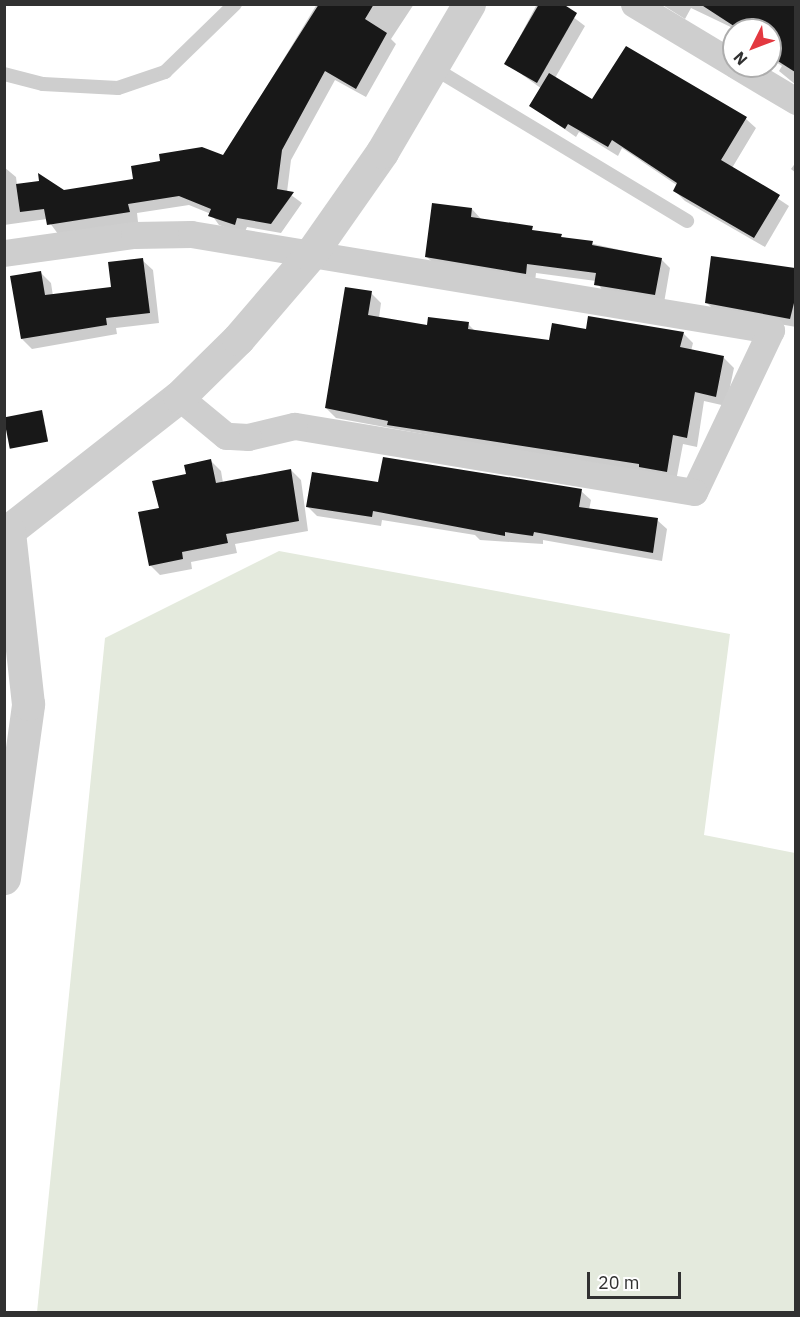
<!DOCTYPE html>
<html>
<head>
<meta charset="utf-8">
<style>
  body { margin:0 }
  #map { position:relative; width:800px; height:1317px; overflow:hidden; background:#fff; font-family:"IBM Plex Sans",sans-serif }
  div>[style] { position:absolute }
  .green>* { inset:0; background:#e4eadd }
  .shadow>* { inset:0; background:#0003 }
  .building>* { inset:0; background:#181818; transform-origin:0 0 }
  .service>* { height:14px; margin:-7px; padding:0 7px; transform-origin:7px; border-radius:7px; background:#cecece }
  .minor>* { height:27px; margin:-13.5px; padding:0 13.5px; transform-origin:13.5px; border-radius:13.5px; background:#cecece }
  .tertiary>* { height:33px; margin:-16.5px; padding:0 16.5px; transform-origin:16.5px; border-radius:16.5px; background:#cecece }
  span { translate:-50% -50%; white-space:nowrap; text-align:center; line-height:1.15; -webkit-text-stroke:6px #fff; paint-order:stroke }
  .frame { position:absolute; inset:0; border:6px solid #313131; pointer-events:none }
  .north { position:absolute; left:722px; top:18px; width:60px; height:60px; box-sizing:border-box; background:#fff; border:2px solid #adadad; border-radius:50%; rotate:228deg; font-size:16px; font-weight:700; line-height:24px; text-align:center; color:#313131 }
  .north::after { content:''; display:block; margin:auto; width:21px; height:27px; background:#e33840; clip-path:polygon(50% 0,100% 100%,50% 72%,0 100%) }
  .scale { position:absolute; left:587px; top:1272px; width:94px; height:27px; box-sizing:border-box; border:3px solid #313131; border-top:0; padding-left:8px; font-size:18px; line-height:21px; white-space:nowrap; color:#313131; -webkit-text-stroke:4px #fff; paint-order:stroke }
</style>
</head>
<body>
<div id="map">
  <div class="green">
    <i style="clip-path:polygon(279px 551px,730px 634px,704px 835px,795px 853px,795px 1312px,37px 1312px,105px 638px)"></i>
  </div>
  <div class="shadow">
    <i style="clip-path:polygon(317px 4px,414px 4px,391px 39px,396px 44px,366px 97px,335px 80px,291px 160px,287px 192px,302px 203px,281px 233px,247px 227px,244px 234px,219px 225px,211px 214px,189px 205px,137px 213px,138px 222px,58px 234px,47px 219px,4px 225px,4px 167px,16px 177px,17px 185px,64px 191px,135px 180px,224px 157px)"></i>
    <i style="clip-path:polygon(537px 4px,556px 4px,585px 26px,555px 78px,594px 102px,746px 119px,756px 128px,732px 168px,789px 206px,765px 247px,685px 201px,675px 191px,678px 186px,622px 148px,618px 156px,579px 132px,576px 137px,531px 106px,542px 89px,506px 63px)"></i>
    <i style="clip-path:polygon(661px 4px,796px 4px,796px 85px,779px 71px,782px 66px,770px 58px,770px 30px,737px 30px,691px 8px,685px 19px)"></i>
    <i style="clip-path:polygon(796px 162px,796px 173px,791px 169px)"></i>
    <i style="clip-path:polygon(472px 209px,481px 219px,661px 259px,670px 268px,664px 303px,605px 294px,596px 281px,536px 273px,535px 282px,436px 266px,426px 256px)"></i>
    <i style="clip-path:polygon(713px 258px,796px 269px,796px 327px,717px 313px,707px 303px)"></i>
    <i style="clip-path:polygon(142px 260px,153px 270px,159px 323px,116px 328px,117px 334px,32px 349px,22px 339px,41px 273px,51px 283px,53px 296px,113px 288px)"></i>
    <i style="clip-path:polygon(371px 293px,381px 303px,379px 318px,428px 326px,468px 324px,476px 332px,550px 342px,587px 331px,683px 333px,693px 343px,691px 351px,724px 358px,734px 368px,726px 406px,704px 401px,697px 447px,683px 444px,676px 481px,336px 418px,326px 408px)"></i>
    <i style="clip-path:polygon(211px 461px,221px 471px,223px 483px,291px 470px,301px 480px,308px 531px,235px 544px,237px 553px,191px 562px,192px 569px,160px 575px,150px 565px,161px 509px,187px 475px)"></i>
    <i style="clip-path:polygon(379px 483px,581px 491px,591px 500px,589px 510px,657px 520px,667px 529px,662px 561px,543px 540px,543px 544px,480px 540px,475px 535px,382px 520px,381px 526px,317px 516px,307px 506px)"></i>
  </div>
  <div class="building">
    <i style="clip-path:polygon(319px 4px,374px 4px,365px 19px,387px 33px,356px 89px,325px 71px,282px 150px,277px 189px,294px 192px,271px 224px,237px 218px,235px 225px,208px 216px,211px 209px,179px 196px,128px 204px,130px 212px,47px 225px,44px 209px,20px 212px,16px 184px,39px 181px,38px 173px,64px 190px,133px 179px,131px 166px,160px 161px,159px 154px,202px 147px,223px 155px)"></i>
    <i style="clip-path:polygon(539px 4px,563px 4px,577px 13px,537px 83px,504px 64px)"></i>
    <i style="clip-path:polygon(700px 4px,795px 4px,795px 72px,770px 56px,770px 30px,740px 30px)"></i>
    <i style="clip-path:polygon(626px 46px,747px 117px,721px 160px,780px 195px,754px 238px,673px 191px,677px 183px,612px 140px,608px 147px,568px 124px,565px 129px,529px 106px,549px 73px,592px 99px)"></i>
    <i style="clip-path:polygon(432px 203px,472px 208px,471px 217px,533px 226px,532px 230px,562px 234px,561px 237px,593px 241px,592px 245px,662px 258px,655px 295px,594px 285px,596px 273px,527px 264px,526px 274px,425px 257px)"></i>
    <i style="clip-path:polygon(711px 256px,795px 268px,795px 299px,790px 319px,705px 303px)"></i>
    <i style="clip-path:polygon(143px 258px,150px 313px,106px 318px,107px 325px,21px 339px,10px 276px,41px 271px,45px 295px,111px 287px,108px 262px)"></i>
    <i style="clip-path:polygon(345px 287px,372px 291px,368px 315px,427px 325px,428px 317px,469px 322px,468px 329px,549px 340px,552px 323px,586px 329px,588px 316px,684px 332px,680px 347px,724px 356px,716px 397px,695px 392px,687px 438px,673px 435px,667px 472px,639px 467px,639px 464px,387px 425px,388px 421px,325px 408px)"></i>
    <i style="left:42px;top:410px;width:32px;height:39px;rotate:79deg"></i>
    <i style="clip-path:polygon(383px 457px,582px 489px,579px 507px,658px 518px,653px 553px,534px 532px,533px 536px,505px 532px,505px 536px,373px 511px,372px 517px,306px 507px,312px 472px,378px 482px)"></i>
    <i style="clip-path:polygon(211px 459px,216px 483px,291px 469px,299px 521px,226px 534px,228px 543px,182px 552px,183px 559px,149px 566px,138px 512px,159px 508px,152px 481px,186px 474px,184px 465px)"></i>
  </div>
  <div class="service">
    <i style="left:432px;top:67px;width:298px;rotate:31.1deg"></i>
    <i style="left:4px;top:74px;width:40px;rotate:14.4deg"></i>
    <i style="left:43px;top:84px;width:75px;rotate:3.1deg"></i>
    <i style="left:118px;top:88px;width:50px;rotate:-18.8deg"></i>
    <i style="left:165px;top:72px;width:98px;rotate:-44.2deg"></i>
  </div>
  <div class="minor">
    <i style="left:634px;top:4px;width:117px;rotate:31deg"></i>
    <i style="left:737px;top:66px;width:69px;rotate:30.7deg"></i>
    <i style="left:4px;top:253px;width:131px;rotate:-7.9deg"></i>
    <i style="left:134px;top:235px;width:57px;rotate:-1deg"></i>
    <i style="left:191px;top:234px;width:588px;rotate:9.4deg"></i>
    <i style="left:771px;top:330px;width:179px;rotate:115.4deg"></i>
    <i style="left:694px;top:492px;width:405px;rotate:-170.6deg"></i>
    <i style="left:294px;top:426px;width:47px;rotate:166.6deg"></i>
    <i style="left:248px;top:437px;width:22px;rotate:-177deg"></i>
    <i style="left:226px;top:436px;width:61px;rotate:-140.3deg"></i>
  </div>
  <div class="tertiary">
    <i style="left:4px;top:534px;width:222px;rotate:-38.1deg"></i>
    <i style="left:179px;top:397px;width:83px;rotate:-44.5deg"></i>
    <i style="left:238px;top:339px;width:111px;rotate:-49.4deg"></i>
    <i style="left:310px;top:255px;width:126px;rotate:-55deg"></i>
    <i style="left:382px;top:152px;width:172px;rotate:-59.6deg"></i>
    <i style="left:4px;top:878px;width:176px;rotate:-82.1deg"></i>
    <i style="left:28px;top:704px;width:174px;rotate:-96.3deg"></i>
  </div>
  <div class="frame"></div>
  <div class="north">N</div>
  <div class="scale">20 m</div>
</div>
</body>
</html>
